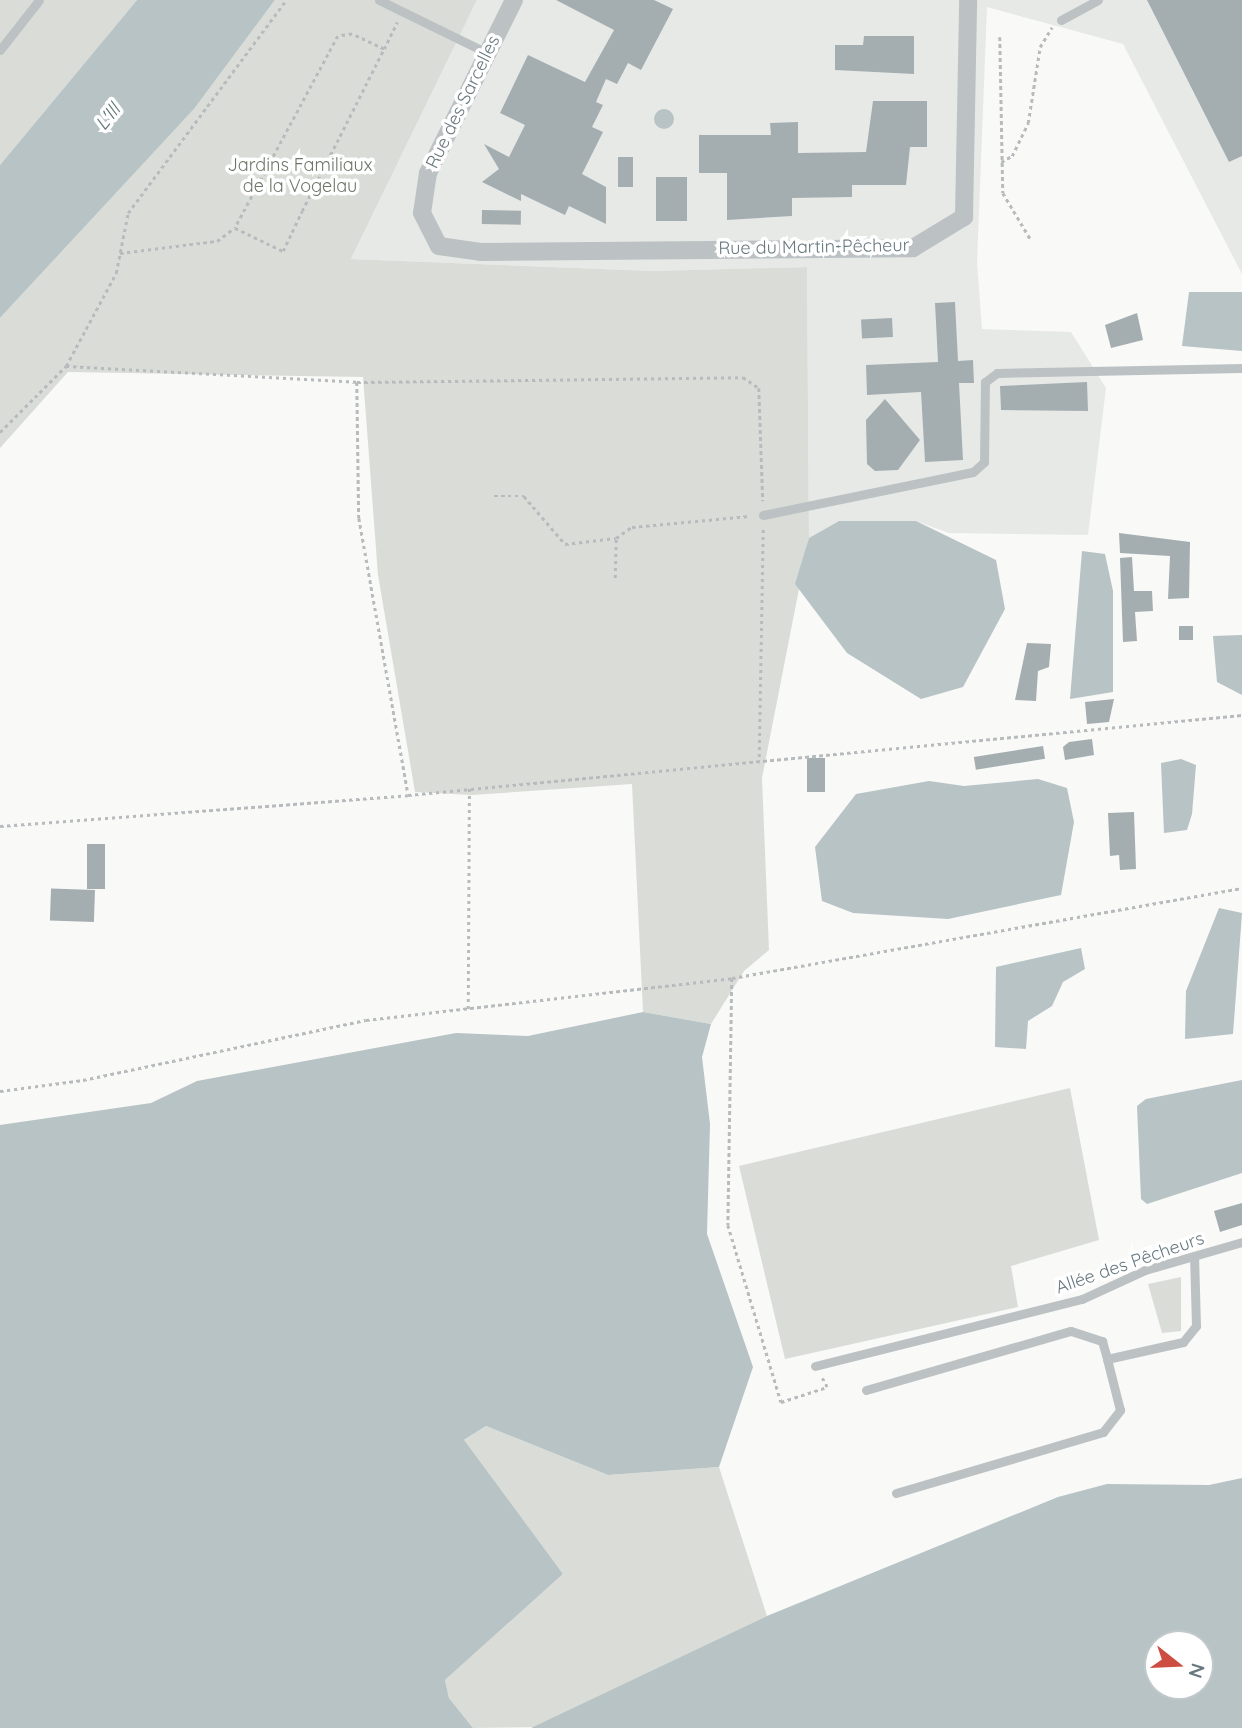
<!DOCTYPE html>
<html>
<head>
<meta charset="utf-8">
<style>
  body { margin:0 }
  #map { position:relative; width:1242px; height:1728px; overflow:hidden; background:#f9f9f7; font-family:Quicksand,sans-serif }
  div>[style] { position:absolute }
  .built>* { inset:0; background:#e7e9e7 }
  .green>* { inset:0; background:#daddd7 }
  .water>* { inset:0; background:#b7c3c5 }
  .round { border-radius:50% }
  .building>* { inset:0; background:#a4aeb1; transform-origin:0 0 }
  .path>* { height:2.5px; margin-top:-1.25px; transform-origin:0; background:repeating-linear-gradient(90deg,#b7bbbd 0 3.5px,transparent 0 7px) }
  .lane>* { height:9px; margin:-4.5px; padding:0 4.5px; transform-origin:4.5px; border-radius:4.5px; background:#bcc2c4 }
  .street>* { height:18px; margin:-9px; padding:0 9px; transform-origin:9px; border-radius:9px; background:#bcc2c4 }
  span { translate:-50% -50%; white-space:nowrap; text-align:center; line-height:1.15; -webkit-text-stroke:7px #fff; paint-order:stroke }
  .street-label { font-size:18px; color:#67787e }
  .park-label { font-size:18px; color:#6c7766 }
  .water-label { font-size:19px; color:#627678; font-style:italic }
  .north { position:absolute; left:1144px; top:1630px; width:70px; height:70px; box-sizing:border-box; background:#fff; border:2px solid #c2c9cb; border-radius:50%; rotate:108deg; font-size:19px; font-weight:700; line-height:28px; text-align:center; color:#67787e }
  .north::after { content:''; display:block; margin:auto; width:24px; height:32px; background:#ce4d42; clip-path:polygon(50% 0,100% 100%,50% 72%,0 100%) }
</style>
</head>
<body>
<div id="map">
  <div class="built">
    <i style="clip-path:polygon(477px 0,1242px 0,1242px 274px,1123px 44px,987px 7px,977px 263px,982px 329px,1071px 332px,1106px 388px,1088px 535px,949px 533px,916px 521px,839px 521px,809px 538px,807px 267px,652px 271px,351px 259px)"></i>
  </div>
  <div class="green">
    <i style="clip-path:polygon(0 0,137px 0,0 165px)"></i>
    <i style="clip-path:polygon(275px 0,477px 0,351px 259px,652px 271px,807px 267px,809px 538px,762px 778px,769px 950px,744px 971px,711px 1024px,643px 1012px,632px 784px,472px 795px,415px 792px,378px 575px,363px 377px,68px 372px,0 448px,0 318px,194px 109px)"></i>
    <i style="clip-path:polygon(1070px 1088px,1099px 1240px,1011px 1266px,1018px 1307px,785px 1359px,739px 1166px)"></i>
    <i style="clip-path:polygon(1181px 1277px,1181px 1331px,1162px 1333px,1148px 1284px)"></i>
    <i style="clip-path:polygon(486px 1426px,608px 1475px,719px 1467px,767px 1616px,538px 1727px,473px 1728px,449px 1698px,445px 1680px,563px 1574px,463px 1441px)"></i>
  </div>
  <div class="water">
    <i style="clip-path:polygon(137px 0,275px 0,194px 109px,0 318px,0 165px)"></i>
    <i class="round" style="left:654px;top:109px;width:20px;height:20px"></i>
    <i style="clip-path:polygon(1189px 292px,1242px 292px,1242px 351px,1182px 346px)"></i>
    <i style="clip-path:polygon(839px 521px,916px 521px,996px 560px,1005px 609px,963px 687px,921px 699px,847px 653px,795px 584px,809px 538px)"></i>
    <i style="clip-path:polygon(1082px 551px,1105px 554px,1113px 591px,1113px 692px,1070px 699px)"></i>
    <i style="clip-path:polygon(1242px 635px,1242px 695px,1217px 682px,1213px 636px)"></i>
    <i style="clip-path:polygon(1181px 759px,1196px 765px,1192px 814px,1187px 830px,1164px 833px,1161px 763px)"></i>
    <i style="clip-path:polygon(1038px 779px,1067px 788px,1074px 822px,1061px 895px,948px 919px,853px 913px,822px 901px,815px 847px,856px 794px,929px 781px,964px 786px)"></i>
    <i style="clip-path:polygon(1219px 908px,1242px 913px,1233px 1034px,1185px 1039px,1186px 991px)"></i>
    <i style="clip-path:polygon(1081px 948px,1085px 969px,1063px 982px,1052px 1006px,1028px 1021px,1026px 1049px,995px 1047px,996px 967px)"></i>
    <i style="clip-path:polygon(643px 1012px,711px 1024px,702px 1057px,710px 1124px,707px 1234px,753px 1367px,719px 1467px,608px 1475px,486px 1426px,464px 1440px,563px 1574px,445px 1680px,449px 1698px,473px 1728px,0 1728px,0 1125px,151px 1103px,197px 1081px,456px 1033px,528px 1036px)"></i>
    <i style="clip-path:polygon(1242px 1080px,1242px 1173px,1147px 1204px,1141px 1199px,1137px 1106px,1146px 1099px)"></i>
    <i style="clip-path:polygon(evenodd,1242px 1478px,1242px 1728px,531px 1728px,767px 1616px,1058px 1497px,1107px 1484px,1209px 1485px,1242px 1478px,1158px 1644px,1200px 1644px,1200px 1686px,1158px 1686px,1158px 1644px)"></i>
  </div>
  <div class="building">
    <i style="clip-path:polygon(556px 0,654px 0,673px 9px,641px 70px,628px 63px,617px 84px,606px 79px,596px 102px,603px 105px,592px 127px,603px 132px,582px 174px,606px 187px,606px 224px,569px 206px,565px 215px,521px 194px,521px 201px,482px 182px,499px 169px,484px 144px,509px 157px,525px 125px,500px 113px,528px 55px,585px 82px,614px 30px)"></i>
    <i style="clip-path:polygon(1147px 0,1242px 0,1242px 156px,1229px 162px)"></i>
    <i style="clip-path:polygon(864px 36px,914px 36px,914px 74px,835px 70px,835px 45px,863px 45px)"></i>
    <i style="clip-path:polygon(873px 101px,927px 101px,927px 147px,910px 147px,906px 185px,852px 185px,852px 197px,792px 198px,792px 216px,727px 220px,727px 173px,699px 173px,699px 135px,771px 135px,770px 123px,798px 122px,798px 153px,866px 152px)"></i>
    <i style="left:618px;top:157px;width:15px;height:30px"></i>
    <i style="left:656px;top:177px;width:31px;height:44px"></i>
    <i style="left:482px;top:210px;width:39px;height:14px;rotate:1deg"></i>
    <i style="clip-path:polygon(955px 302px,958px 361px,973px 360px,974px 383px,959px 383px,963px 460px,925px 462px,921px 392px,867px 395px,866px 365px,938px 362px,935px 303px)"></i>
    <i style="clip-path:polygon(1137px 313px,1143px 340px,1111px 348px,1105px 325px)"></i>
    <i style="left:892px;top:318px;width:19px;height:31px;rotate:87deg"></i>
    <i style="clip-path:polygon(1087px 382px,1088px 411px,1001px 410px,1000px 386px)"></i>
    <i style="clip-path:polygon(885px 399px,920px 440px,898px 470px,875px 471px,867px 464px,866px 420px)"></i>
    <i style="clip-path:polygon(1119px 533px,1190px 542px,1189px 598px,1168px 599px,1170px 556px,1120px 553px)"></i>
    <i style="clip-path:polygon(1132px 557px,1134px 591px,1152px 591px,1153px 611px,1135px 612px,1137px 641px,1123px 642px,1120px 558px)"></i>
    <i style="left:1179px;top:626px;width:14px;height:14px"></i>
    <i style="clip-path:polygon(1027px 643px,1051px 644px,1049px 667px,1038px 671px,1036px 701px,1015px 700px)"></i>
    <i style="clip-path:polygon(1114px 699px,1109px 722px,1087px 724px,1085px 702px)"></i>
    <i style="clip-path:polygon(1092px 739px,1094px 755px,1065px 760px,1063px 747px,1069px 742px)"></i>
    <i style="left:1043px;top:746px;width:13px;height:70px;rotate:81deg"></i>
    <i style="left:807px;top:758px;width:18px;height:34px"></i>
    <i style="clip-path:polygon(1134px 812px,1136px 869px,1120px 870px,1119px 855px,1110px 856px,1108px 813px)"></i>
    <i style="left:87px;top:844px;width:18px;height:45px"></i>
    <i style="left:95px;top:890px;width:32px;height:44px;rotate:92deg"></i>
    <i style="clip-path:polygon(1242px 1203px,1242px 1225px,1220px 1232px,1214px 1211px)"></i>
  </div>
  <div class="path">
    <i style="left:1000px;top:37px;width:156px;rotate:88.9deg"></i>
    <i style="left:1003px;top:193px;width:55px;rotate:59.2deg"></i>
    <i style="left:384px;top:49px;width:35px;rotate:-155deg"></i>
    <i style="left:352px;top:34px;width:14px;rotate:172deg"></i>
    <i style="left:338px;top:36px;width:218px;rotate:118.2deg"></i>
    <i style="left:235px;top:228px;width:53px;rotate:25.6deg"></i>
    <i style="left:283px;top:251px;width:44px;rotate:-64.6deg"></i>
    <i style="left:302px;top:211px;width:182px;rotate:-63.2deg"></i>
    <i style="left:384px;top:49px;width:30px;rotate:-64deg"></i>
    <i style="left:1001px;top:162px;width:13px;rotate:-29deg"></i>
    <i style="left:1012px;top:156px;width:37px;rotate:-64deg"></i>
    <i style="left:1028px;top:123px;width:77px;rotate:-81deg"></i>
    <i style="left:1040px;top:47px;width:23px;rotate:-59deg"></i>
    <i style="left:120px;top:253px;width:98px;rotate:-7.1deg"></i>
    <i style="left:217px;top:241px;width:21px;rotate:-37deg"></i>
    <i style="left:66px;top:366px;width:291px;rotate:3.1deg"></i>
    <i style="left:357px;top:382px;width:386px;rotate:-0.7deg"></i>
    <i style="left:743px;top:377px;width:19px;rotate:35deg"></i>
    <i style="left:759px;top:388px;width:113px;rotate:88deg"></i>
    <i style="left:357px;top:382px;width:136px;rotate:89.2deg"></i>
    <i style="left:359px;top:518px;width:280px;rotate:79.9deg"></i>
    <i style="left:0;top:432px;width:93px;rotate:-45deg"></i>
    <i style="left:66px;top:366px;width:106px;rotate:-61.7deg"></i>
    <i style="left:116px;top:273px;width:61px;rotate:-78.7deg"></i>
    <i style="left:128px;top:213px;width:265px;rotate:-53.4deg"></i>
    <i style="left:494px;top:496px;width:30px"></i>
    <i style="left:524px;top:496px;width:63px;rotate:49.5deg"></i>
    <i style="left:565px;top:544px;width:51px;rotate:-6.7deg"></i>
    <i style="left:616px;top:538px;width:19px;rotate:-35deg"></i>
    <i style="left:632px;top:527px;width:118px;rotate:-5.4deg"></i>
    <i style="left:615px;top:578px;width:40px;rotate:-88.6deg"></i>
    <i style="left:759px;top:757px;width:228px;rotate:-89deg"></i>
    <i style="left:0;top:826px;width:409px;rotate:-4.3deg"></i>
    <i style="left:408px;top:795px;width:838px;rotate:-5.48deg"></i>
    <i style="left:732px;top:978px;width:247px;rotate:90.9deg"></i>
    <i style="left:728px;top:1225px;width:185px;rotate:73.3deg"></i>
    <i style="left:781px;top:1402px;width:48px;rotate:-18.1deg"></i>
    <i style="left:827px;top:1387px;width:10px;rotate:-119deg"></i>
    <i style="left:468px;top:1009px;width:224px;rotate:-89.7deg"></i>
    <i style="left:0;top:1091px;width:84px;rotate:-7.5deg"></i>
    <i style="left:83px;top:1080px;width:289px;rotate:-12deg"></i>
    <i style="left:366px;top:1020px;width:368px;rotate:-6.5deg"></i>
    <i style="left:732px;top:978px;width:518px;rotate:-10.01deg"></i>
  </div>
  <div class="lane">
    <i style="left:379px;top:0;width:120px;rotate:26.1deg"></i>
    <i style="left:1061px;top:20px;width:42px;rotate:-28.4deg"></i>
    <i style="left:0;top:50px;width:63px;rotate:-52deg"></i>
    <i style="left:763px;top:515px;width:214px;rotate:-11.6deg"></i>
    <i style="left:973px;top:472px;width:15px;rotate:-42deg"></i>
    <i style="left:984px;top:462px;width:80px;rotate:-89.3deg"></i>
    <i style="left:985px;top:382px;width:15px;rotate:-37deg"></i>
    <i style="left:997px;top:373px;width:245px;rotate:-1.2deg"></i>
    <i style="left:815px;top:1366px;width:275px;rotate:-14.1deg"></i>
    <i style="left:1082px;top:1299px;width:69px;rotate:-24.7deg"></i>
    <i style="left:1145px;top:1270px;width:101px;rotate:-16.1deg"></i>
    <i style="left:866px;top:1390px;width:213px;rotate:-16.1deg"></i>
    <i style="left:1071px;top:1331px;width:33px;rotate:18deg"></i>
    <i style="left:1102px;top:1341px;width:19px;rotate:74deg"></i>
    <i style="left:1107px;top:1359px;width:78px;rotate:-12.6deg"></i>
    <i style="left:1183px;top:1342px;width:21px;rotate:-51deg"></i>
    <i style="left:1196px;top:1326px;width:70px;rotate:-91.6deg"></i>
    <i style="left:896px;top:1493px;width:216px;rotate:-16.4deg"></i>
    <i style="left:1103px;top:1432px;width:28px;rotate:-52deg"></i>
    <i style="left:1120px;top:1410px;width:53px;rotate:-104.3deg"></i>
  </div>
  <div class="street">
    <i style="left:514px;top:0;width:193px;rotate:116.4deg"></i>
    <i style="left:428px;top:173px;width:40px;rotate:98.5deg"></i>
    <i style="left:422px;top:213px;width:37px;rotate:63deg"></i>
    <i style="left:439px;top:246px;width:42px;rotate:8.1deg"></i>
    <i style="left:481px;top:252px;width:432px;rotate:-0.5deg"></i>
    <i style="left:913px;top:248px;width:60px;rotate:-31.3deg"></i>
    <i style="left:964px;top:217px;width:217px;rotate:-88.9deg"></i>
  </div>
  <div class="street-label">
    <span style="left:463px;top:102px;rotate:-64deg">Rue des Sarcelles</span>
    <span style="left:814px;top:247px;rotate:-1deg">Rue du Martin-Pêcheur</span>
    <span style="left:1130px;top:1263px;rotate:-19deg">Allée des Pêcheurs</span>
  </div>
  <div class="park-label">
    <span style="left:300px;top:176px">Jardins Familiaux<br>de la Vogelau</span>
  </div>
  <div class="water-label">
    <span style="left:108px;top:117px;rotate:-51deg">L'Ill</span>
  </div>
  <div class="north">N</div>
</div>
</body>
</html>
